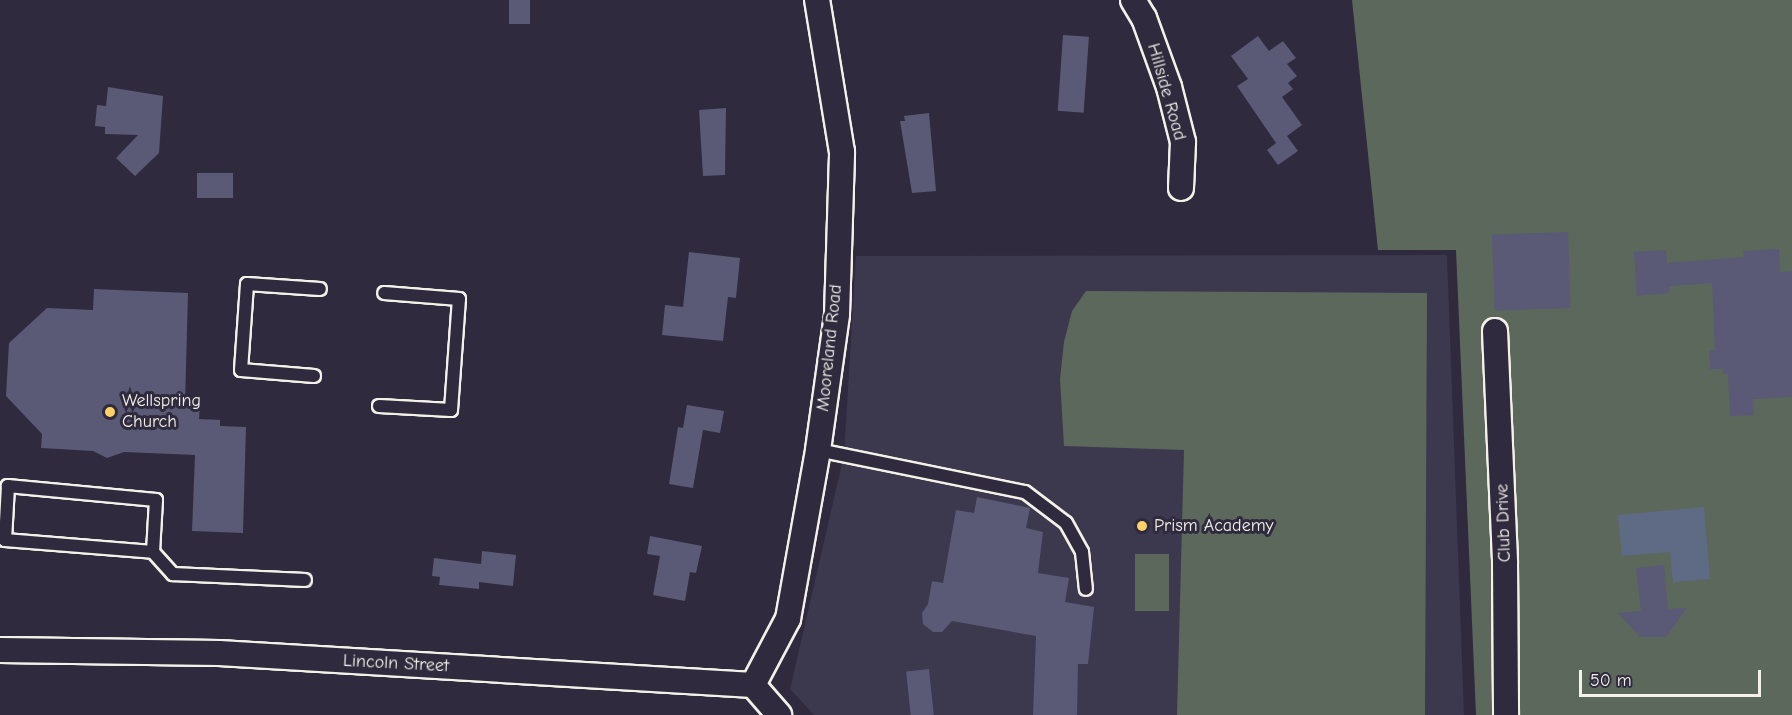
<!DOCTYPE html>
<html>
<head>
<meta charset="utf-8">
<style>
  body { margin:0 }
  #map { position:relative; width:1792px; height:715px; overflow:hidden; background:#2f2a3d; font-family:"Comic Neue",sans-serif }
  div>[style] { position:absolute }
  .built>* { inset:0; background:#3c384e }
  .green>* { inset:0; background:#5c685c; transform-origin:0 0 }
  .water>* { inset:0; background:#5f6a84 }
  .building>* { inset:0; background:#5a5976; transform-origin:0 0 }
  .roads { filter:drop-shadow(2px 0 #f4f1e8) drop-shadow(-2px 0 #f4f1e8) drop-shadow(0 2px #f4f1e8) drop-shadow(0 -2px #f4f1e8) }
  .service>* { height:12px; margin:-6px; padding:0 6px; transform-origin:6px; border-radius:6px; background:#2f2a3d }
  .minor>* { height:24px; margin:-12px; padding:0 12px; transform-origin:12px; border-radius:12px; background:#2f2a3d }
  .dots>* { width:16px; height:16px; translate:-50% -50%; box-sizing:border-box; border:3px solid #2f2a3d; border-radius:50% }
  span { translate:-50% -50%; white-space:nowrap; text-align:center; line-height:1.15; -webkit-text-stroke:6px #2f2a3d; paint-order:stroke }
  .street-label { font-size:18px; color:#f4f1e8 }
  .poi-label { font-size:18px; color:#f4f1e8 }
  .left { translate:0 -50%; text-align:left }
  .scale { position:absolute; left:1579px; top:670px; width:182px; height:27px; box-sizing:border-box; border:3px solid #f4f1e8; border-top:0; padding-left:8px; font-size:18px; line-height:21px; white-space:nowrap; color:#f4f1e8; -webkit-text-stroke:4px #2f2a3d; paint-order:stroke }
</style>
</head>
<body>
<div id="map">
  <div class="built">
    <i style="clip-path:polygon(1447px 255px,1464px 715px,814px 715px,790px 689px,844px 455px,856px 256px)"></i>
  </div>
  <div class="green">
    <i style="clip-path:polygon(1352px 0,1792px 0,1792px 715px,1476px 715px,1456px 250px,1378px 250px)"></i>
    <i style="clip-path:polygon(1086px 291px,1427px 293px,1425px 715px,1177px 715px,1184px 450px,1064px 446px,1060px 379px,1064px 342px,1072px 311px)"></i>
    <i style="left:1135px;top:554px;width:34px;height:57px"></i>
  </div>
  <div class="water">
    <i style="clip-path:polygon(1704px 507px,1710px 579px,1673px 582px,1670px 552px,1622px 556px,1618px 515px)"></i>
  </div>
  <div class="building">
    <i style="left:509px;top:0;width:21px;height:24px"></i>
    <i style="left:1063px;top:35px;width:26px;height:76px;rotate:4deg"></i>
    <i style="clip-path:polygon(1258px 36px,1269px 51px,1283px 41px,1296px 58px,1287px 64px,1297px 76px,1288px 83px,1293px 89px,1282px 97px,1302px 125px,1287px 136px,1298px 151px,1278px 165px,1267px 150px,1276px 143px,1237px 86px,1248px 79px,1231px 56px)"></i>
    <i style="clip-path:polygon(108px 87px,163px 96px,159px 153px,135px 176px,116px 158px,138px 135px,105px 134px,105px 127px,95px 126px,97px 105px,106px 106px)"></i>
    <i style="clip-path:polygon(726px 108px,725px 175px,703px 176px,699px 110px)"></i>
    <i style="clip-path:polygon(929px 113px,936px 191px,912px 193px,900px 121px,905px 121px,904px 116px)"></i>
    <i style="left:197px;top:173px;width:36px;height:25px"></i>
    <i style="left:1568px;top:232px;width:76px;height:76px;rotate:88deg"></i>
    <i style="clip-path:polygon(1779px 249px,1780px 272px,1792px 271px,1792px 397px,1753px 399px,1754px 415px,1730px 416px,1728px 374px,1723px 374px,1723px 369px,1710px 369px,1709px 350px,1715px 350px,1712px 283px,1669px 286px,1669px 293px,1637px 296px,1634px 252px,1666px 250px,1667px 263px,1744px 257px,1743px 251px)"></i>
    <i style="clip-path:polygon(689px 252px,740px 258px,736px 298px,728px 297px,723px 341px,662px 335px,665px 305px,683px 307px)"></i>
    <i style="clip-path:polygon(94px 289px,188px 293px,185px 404px,200px 405px,199px 419px,220px 420px,220px 426px,246px 427px,243px 533px,192px 531px,195px 455px,124px 452px,107px 458px,93px 451px,41px 448px,42px 434px,6px 396px,9px 343px,47px 308px,93px 310px)"></i>
    <i style="clip-path:polygon(687px 405px,724px 411px,720px 433px,703px 430px,693px 488px,669px 484px,678px 427px,683px 428px)"></i>
    <i style="clip-path:polygon(977px 497px,1030px 508px,1026px 528px,1043px 532px,1038px 573px,1069px 578px,1065px 602px,1094px 607px,1088px 664px,1078px 664px,1077px 715px,1033px 715px,1036px 636px,952px 621px,942px 632px,933px 632px,923px 624px,922px 613px,928px 604px,932px 581px,943px 583px,956px 510px,974px 513px)"></i>
    <i style="clip-path:polygon(650px 536px,702px 546px,696px 573px,690px 572px,685px 601px,653px 595px,660px 556px,647px 554px)"></i>
    <i style="clip-path:polygon(482px 551px,516px 555px,513px 586px,479px 582px,479px 589px,439px 585px,440px 577px,432px 576px,434px 558px,481px 564px)"></i>
    <i style="clip-path:polygon(1664px 565px,1668px 609px,1687px 608px,1666px 637px,1640px 637px,1618px 613px,1641px 611px,1636px 568px)"></i>
    <i style="left:929px;top:669px;width:46px;height:23px;rotate:84deg"></i>
  </div>
  <div class="roads">
    <div class="service">
      <i style="left:314px;top:376px;width:73px;rotate:-175.3deg"></i>
      <i style="left:241px;top:370px;width:86px;rotate:-86deg"></i>
      <i style="left:247px;top:284px;width:73px;rotate:3.9deg"></i>
      <i style="left:379px;top:406px;width:72px;rotate:3.2deg"></i>
      <i style="left:451px;top:410px;width:111px;rotate:-85.9deg"></i>
      <i style="left:459px;top:299px;width:75px;rotate:-175.4deg"></i>
      <i style="left:818px;top:450px;width:211px;rotate:11.5deg"></i>
      <i style="left:1025px;top:492px;width:51px;rotate:37.1deg"></i>
      <i style="left:1066px;top:523px;width:33px;rotate:61deg"></i>
      <i style="left:1082px;top:552px;width:37px;rotate:84deg"></i>
      <i style="left:153px;top:552px;width:52px;rotate:-86.7deg"></i>
      <i style="left:156px;top:500px;width:149px;rotate:-174.6deg"></i>
      <i style="left:8px;top:486px;width:54px;rotate:93.2deg"></i>
      <i style="left:5px;top:540px;width:148px;rotate:4.6deg"></i>
      <i style="left:153px;top:552px;width:30px;rotate:48deg"></i>
      <i style="left:173px;top:574px;width:132px;rotate:2.6deg"></i>
    </div>
    <div class="minor">
      <i style="left:1133px;top:0;width:21px;rotate:59deg"></i>
      <i style="left:1144px;top:18px;width:73px;rotate:70.1deg"></i>
      <i style="left:1169px;top:87px;width:57px;rotate:75.7deg"></i>
      <i style="left:1183px;top:142px;width:46px;rotate:92.5deg"></i>
      <i style="left:1495px;top:331px;width:232px;rotate:87.5deg"></i>
      <i style="left:1505px;top:563px;width:152px;rotate:89.6deg"></i>
      <i style="left:0;top:650px;width:219px;rotate:0.8deg"></i>
      <i style="left:219px;top:653px;width:535px;rotate:3.43deg"></i>
      <i style="left:753px;top:685px;width:40px;rotate:49deg"></i>
      <i style="left:753px;top:685px;width:75px;rotate:-62.1deg"></i>
      <i style="left:788px;top:619px;width:172px;rotate:-79.9deg"></i>
      <i style="left:818px;top:450px;width:137px;rotate:-82deg"></i>
      <i style="left:837px;top:314px;width:162px;rotate:-88.2deg"></i>
      <i style="left:842px;top:152px;width:154px;rotate:-99.3deg"></i>
    </div>
  </div>
  <div class="dots">
    <i style="left:110px;top:412px;background:#ffd166"></i>
    <i style="left:1142px;top:526px;background:#ffd166"></i>
  </div>
  <div class="street-label">
    <span style="left:1166px;top:92px;rotate:74deg">Hillside Road</span>
    <span style="left:830px;top:348px;rotate:-84deg">Mooreland Road</span>
    <span style="left:1504px;top:523px;rotate:-92deg">Club Drive</span>
    <span style="left:396px;top:664px;rotate:3deg">Lincoln Street</span>
  </div>
  <div class="poi-label">
    <span class="left" style="left:122px;top:412px">Wellspring<br>Church</span>
    <span class="left" style="left:1154px;top:526px">Prism Academy</span>
  </div>
  <div class="scale">50 m</div>
</div>
</body>
</html>
